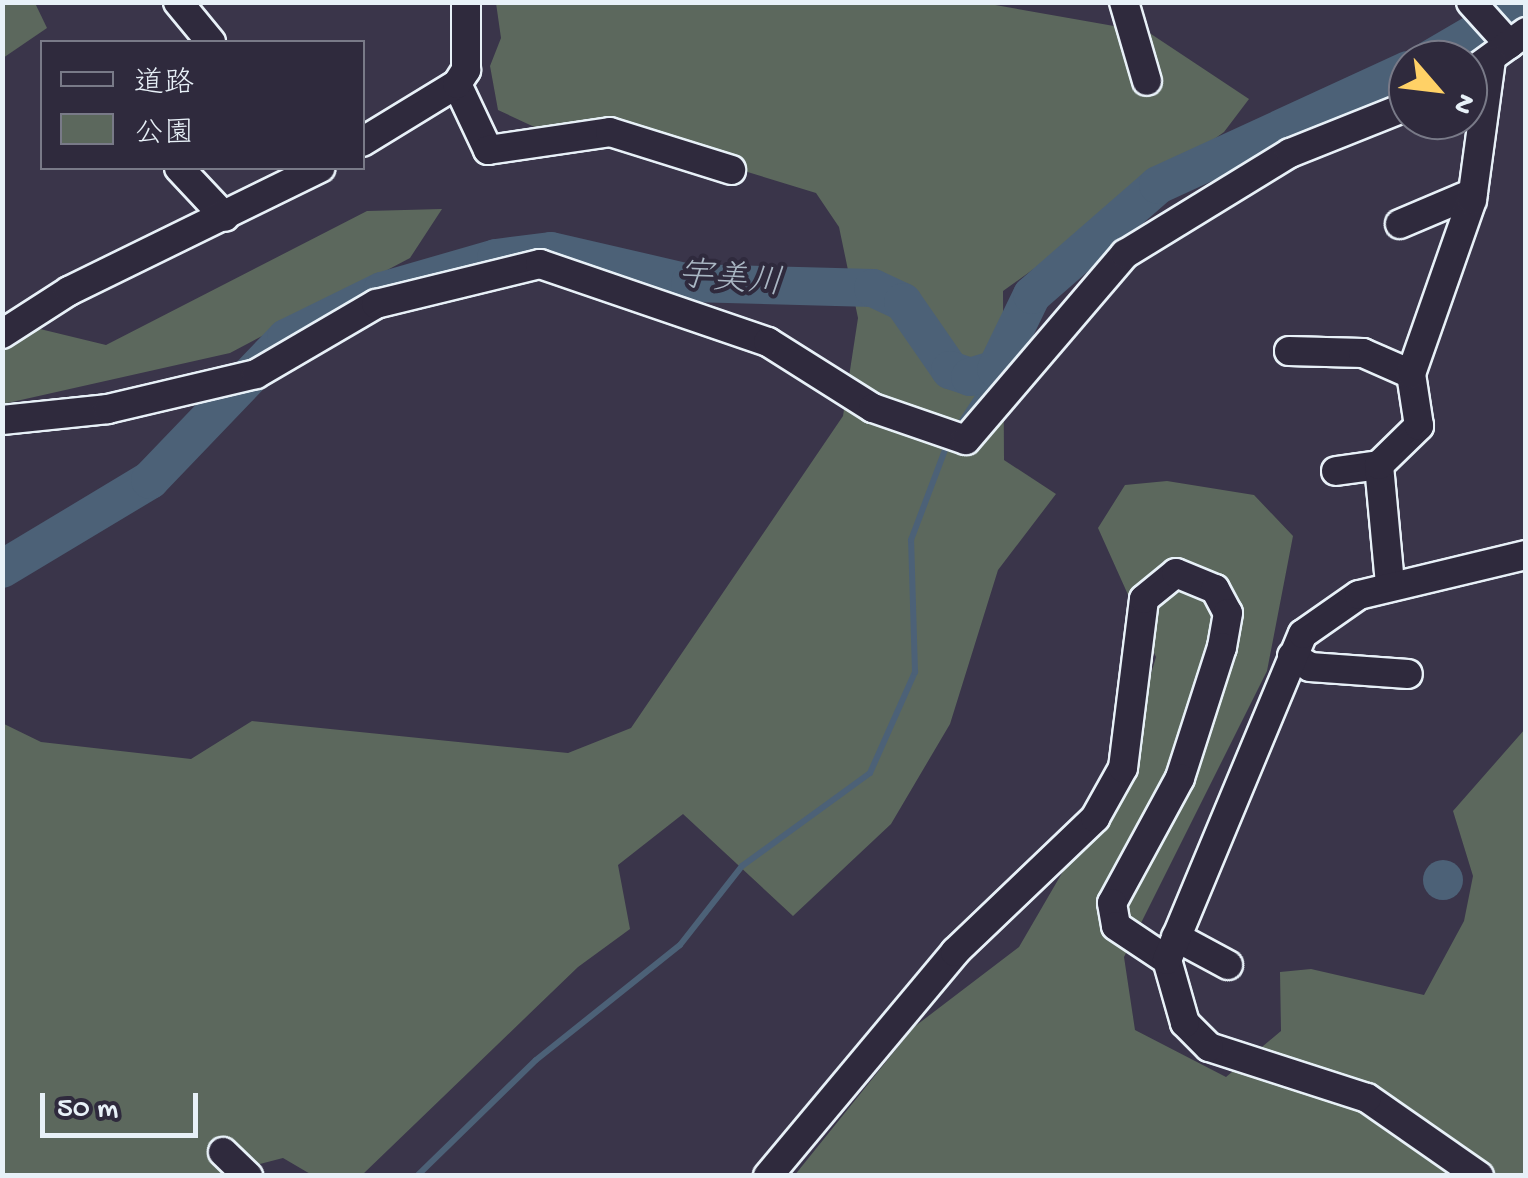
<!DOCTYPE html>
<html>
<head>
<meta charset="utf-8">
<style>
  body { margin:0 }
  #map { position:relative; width:1528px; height:1178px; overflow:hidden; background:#3a354a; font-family:"Gochi Hand","Klee One",sans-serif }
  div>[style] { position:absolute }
  .green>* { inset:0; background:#5c685d }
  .water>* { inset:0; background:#4c6177 }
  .round { border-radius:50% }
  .stream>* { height:6px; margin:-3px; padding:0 3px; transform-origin:3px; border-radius:3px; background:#4c6177 }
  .river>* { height:38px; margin:-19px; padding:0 19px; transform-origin:19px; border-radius:19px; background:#4c6177 }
  .roads { filter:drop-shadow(2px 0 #e8f1f8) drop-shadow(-2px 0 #e8f1f8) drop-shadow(0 2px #e8f1f8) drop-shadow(0 -2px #e8f1f8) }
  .minor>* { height:28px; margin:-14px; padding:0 14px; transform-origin:14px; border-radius:14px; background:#2f2a3d }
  span { translate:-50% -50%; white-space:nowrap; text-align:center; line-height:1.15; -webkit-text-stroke:8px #2f2a3d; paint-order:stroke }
  .water-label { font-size:35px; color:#aab7c4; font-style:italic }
  .frame { position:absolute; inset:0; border:5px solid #e8f1f8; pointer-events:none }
  .legend { position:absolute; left:40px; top:40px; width:325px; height:130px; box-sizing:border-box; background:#2f2a3d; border:2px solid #797a88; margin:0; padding:12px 18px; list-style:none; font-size:30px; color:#e8f1f8 }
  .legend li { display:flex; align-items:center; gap:20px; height:50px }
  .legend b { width:50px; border:2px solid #797a88 }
  .north { position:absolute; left:1388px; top:40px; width:100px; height:100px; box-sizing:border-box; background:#2f2a3d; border:2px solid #797a88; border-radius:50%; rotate:118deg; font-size:28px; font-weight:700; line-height:40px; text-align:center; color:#e8f1f8 }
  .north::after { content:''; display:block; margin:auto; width:35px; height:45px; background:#ffd166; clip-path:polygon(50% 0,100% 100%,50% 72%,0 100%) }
  .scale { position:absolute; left:40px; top:1093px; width:158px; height:45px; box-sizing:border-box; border:5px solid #e8f1f8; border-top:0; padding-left:12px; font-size:30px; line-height:35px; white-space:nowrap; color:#e8f1f8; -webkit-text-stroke:8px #2f2a3d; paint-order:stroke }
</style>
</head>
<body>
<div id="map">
  <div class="green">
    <i style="clip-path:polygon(3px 2px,35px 3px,47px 28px,3px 58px)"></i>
    <i style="clip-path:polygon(496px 3px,984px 3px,1148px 32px,1249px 99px,1224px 132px,1003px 291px,1004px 460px,1056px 494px,998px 570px,950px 724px,891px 824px,793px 916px,683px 814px,618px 865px,630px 929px,578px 967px,362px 1175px,312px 1175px,283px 1158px,218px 1175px,3px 1175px,2px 723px,41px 742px,191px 759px,252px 721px,568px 753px,631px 728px,843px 416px,858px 318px,839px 227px,816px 193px,623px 134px,543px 131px,498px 110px,490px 66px,501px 38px)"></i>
    <i style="clip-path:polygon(442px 209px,410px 258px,230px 353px,3px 404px,3px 320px,106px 345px,367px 211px)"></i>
    <i style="clip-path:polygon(1167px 481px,1254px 495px,1293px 536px,1267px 671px,1124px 957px,1135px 1030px,1226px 1077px,1281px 1031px,1280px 972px,1311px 969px,1424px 995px,1464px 921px,1473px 876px,1453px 811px,1525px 729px,1525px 1175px,794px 1176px,914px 1027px,1019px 947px,1123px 768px,1156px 657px,1098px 528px,1125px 485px)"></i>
  </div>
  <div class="water">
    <i class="round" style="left:1423px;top:860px;width:40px;height:40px"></i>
  </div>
  <div class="stream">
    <i style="left:958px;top:427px;width:69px;rotate:-56.8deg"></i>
    <i style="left:417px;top:1176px;width:166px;rotate:-44.3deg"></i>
    <i style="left:536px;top:1060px;width:184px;rotate:-38.6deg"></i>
    <i style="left:680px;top:945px;width:100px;rotate:-51.9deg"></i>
    <i style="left:742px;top:866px;width:158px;rotate:-36deg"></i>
    <i style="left:870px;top:773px;width:111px;rotate:-66deg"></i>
    <i style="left:915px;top:672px;width:132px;rotate:-91.7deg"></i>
    <i style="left:911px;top:540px;width:105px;rotate:-69.3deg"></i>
  </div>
  <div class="river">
    <i style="left:1429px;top:60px;width:113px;rotate:-30.4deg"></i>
    <i style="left:2px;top:569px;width:173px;rotate:-31deg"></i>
    <i style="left:150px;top:480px;width:197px;rotate:-46.2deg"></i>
    <i style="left:286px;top:338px;width:107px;rotate:-26.1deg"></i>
    <i style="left:382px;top:291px;width:119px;rotate:-16.1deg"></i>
    <i style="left:496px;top:258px;width:55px;rotate:-7.3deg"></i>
    <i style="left:551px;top:251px;width:143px;rotate:13deg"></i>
    <i style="left:690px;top:283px;width:183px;rotate:1.6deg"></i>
    <i style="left:873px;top:288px;width:33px;rotate:25deg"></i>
    <i style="left:903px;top:302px;width:83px;rotate:55.3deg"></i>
    <i style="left:950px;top:370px;width:21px;rotate:19deg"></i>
    <i style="left:970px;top:377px;width:27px;rotate:-17deg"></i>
    <i style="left:996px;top:369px;width:82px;rotate:-64.1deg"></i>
    <i style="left:1032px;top:295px;width:167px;rotate:-41.1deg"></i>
    <i style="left:1158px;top:185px;width:275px;rotate:-24.7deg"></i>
  </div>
  <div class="roads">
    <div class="minor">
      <i style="left:178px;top:2px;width:52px;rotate:50.5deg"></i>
      <i style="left:1124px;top:2px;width:82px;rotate:73.8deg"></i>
      <i style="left:1471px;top:2px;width:57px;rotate:47.9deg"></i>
      <i style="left:1468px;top:74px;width:72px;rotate:-35.9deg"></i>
      <i style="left:457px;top:84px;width:73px;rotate:64.8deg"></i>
      <i style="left:488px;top:150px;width:123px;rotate:-8.4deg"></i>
      <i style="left:610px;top:132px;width:127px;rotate:17.4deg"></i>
      <i style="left:362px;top:142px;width:111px;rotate:-31.4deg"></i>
      <i style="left:457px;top:84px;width:17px;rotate:-57deg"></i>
      <i style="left:466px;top:70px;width:68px;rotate:-90deg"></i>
      <i style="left:179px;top:168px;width:67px;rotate:46.8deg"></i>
      <i style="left:1400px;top:224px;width:79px;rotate:-23deg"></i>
      <i style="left:2px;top:334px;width:80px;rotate:-32.7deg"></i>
      <i style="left:69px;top:291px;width:280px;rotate:-26.1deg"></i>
      <i style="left:1289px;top:351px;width:74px;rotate:1.5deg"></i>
      <i style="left:1363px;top:353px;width:52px;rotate:23.6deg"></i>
      <i style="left:2px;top:420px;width:107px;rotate:-5.9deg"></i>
      <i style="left:108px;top:409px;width:152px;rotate:-13.3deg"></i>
      <i style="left:256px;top:374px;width:139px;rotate:-30.3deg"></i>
      <i style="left:376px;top:304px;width:169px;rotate:-13.7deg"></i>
      <i style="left:540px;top:264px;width:241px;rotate:18.9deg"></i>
      <i style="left:768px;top:342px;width:124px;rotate:32.2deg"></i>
      <i style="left:873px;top:408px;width:98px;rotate:19deg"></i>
      <i style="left:966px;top:440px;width:245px;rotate:-49.5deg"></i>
      <i style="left:1125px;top:254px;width:193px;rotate:-31.5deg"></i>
      <i style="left:1290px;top:153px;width:127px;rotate:-21.7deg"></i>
      <i style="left:1336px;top:471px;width:43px;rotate:-7.9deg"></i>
      <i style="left:1390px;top:584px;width:120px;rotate:-95.3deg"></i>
      <i style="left:1379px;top:465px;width:56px;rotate:-44.3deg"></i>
      <i style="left:1419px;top:426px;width:53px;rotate:-98.7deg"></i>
      <i style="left:1411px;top:374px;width:184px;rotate:-70.7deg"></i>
      <i style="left:1472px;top:200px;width:141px;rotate:-82.3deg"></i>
      <i style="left:1292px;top:656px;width:21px;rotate:31deg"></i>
      <i style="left:1310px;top:667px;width:98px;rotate:4.1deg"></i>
      <i style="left:1176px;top:937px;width:59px;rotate:28.3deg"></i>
      <i style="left:223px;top:1152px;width:35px;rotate:44deg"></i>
      <i style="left:768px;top:1176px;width:292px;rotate:-50.1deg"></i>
      <i style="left:955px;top:952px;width:194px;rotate:-43.7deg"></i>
      <i style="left:1095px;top:818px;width:57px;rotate:-60.8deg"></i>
      <i style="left:1123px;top:768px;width:170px;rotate:-82.9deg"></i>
      <i style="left:1144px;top:599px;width:41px;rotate:-39.1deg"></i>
      <i style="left:1176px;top:573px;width:42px;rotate:22.3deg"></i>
      <i style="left:1215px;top:589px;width:27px;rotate:62deg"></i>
      <i style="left:1228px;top:613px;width:35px;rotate:100deg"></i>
      <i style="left:1222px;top:647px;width:138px;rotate:107.8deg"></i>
      <i style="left:1180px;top:778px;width:142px;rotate:118.5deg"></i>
      <i style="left:1112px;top:903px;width:23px;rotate:80deg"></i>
      <i style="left:1116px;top:926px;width:61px;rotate:33.7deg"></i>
      <i style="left:1479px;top:1176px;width:136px;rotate:-145.1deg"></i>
      <i style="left:1367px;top:1098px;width:166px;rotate:-162.1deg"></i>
      <i style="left:1209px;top:1047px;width:34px;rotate:-135deg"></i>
      <i style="left:1185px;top:1023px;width:66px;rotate:-105.9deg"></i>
      <i style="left:1167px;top:960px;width:353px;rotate:-67.4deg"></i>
      <i style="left:1303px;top:634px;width:68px;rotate:-34.9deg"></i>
      <i style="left:1359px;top:595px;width:172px;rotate:-13.5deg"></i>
    </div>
  </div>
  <div class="water-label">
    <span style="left:730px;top:282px;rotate:5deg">宇美川</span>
  </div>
  <div class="frame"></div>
  <ul class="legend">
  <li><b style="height:12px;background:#2f2a3d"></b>道路</li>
  <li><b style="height:28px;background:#5c685d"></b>公園</li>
  </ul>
  <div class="north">N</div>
  <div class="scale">50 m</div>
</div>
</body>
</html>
